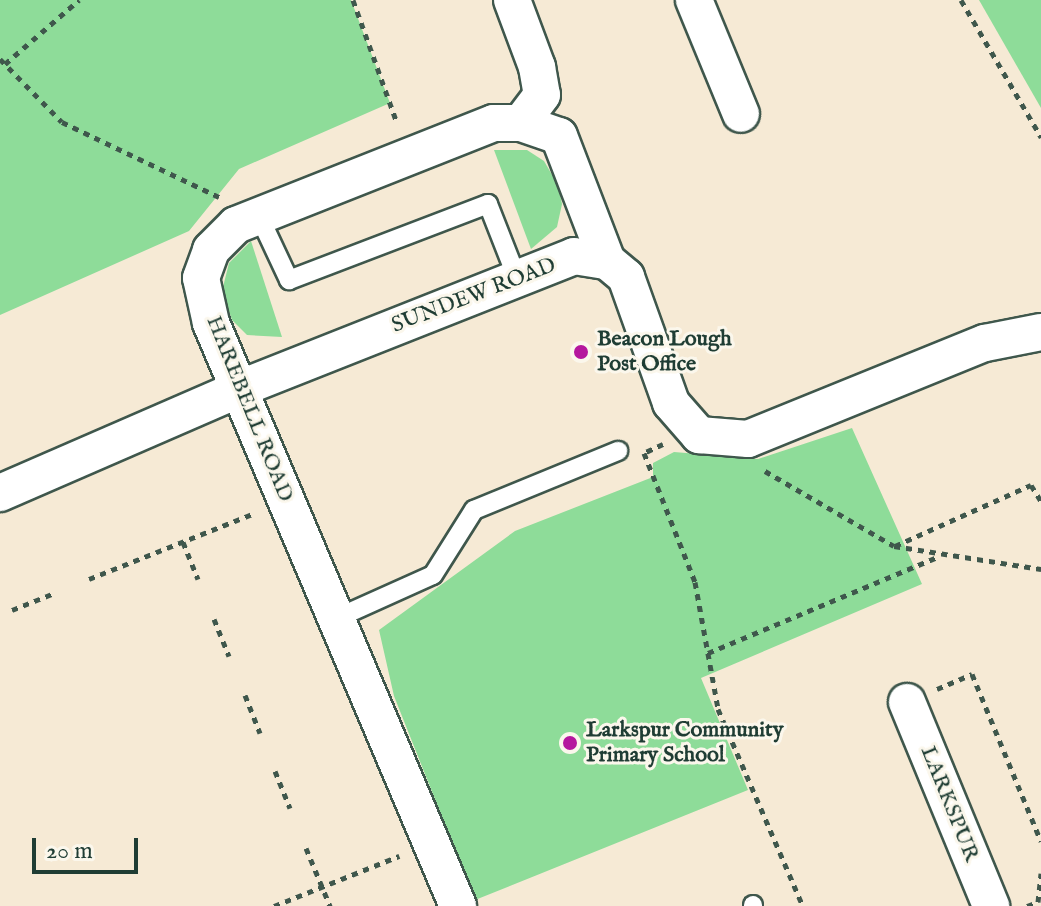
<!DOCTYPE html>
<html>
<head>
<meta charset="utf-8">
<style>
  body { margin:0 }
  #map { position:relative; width:1041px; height:906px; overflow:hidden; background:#f6ead5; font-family:"IM FELL English",serif }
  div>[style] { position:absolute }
  .green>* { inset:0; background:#8edc99 }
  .path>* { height:5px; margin-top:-2.5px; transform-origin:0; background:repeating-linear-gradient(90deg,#3f574c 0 6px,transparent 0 12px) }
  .roads { filter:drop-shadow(2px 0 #3f574c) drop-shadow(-2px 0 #3f574c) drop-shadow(0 2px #3f574c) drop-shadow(0 -2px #3f574c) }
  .lane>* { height:18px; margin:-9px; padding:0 9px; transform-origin:9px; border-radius:9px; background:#fff }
  .street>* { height:36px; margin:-18px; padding:0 18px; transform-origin:18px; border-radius:18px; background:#fff }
  .dots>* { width:22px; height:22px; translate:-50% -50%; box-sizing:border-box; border:4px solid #fbf7ec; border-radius:50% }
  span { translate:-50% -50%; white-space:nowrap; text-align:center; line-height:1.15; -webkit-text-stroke:6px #fbf7ec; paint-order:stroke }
  .street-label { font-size:22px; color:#1f3d34 }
  .poi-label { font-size:22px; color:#1f3d34; font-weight:700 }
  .left { translate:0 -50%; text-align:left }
  .scale { position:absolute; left:32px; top:838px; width:106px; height:36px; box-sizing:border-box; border:4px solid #1f3d34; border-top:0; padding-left:10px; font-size:24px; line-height:28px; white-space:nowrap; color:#1f3d34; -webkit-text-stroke:6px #fbf7ec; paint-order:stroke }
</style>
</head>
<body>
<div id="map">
  <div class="green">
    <i style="clip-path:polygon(0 0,351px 0,390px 103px,239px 169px,189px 231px,0 315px)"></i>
    <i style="clip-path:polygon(979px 0,1041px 0,1041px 108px)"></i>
    <i style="clip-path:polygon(494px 150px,527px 150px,544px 161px,558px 185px,562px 204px,557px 227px,531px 249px)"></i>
    <i style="clip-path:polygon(251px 241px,282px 337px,247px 335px,232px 320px,222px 291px,229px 263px)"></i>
    <i style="clip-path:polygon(852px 428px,922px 584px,701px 678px,748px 790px,475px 900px,394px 696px,379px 630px,515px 531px,653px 477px,653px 463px,674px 452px,758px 459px)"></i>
  </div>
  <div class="path">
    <i style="left:353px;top:0;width:131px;rotate:70.3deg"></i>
    <i style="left:961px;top:0;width:159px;rotate:59.7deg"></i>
    <i style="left:0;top:59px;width:88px;rotate:45.5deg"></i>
    <i style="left:62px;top:122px;width:174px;rotate:25.5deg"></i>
    <i style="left:5px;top:64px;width:98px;rotate:-40.9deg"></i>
    <i style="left:663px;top:444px;width:21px;rotate:155deg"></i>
    <i style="left:644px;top:453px;width:139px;rotate:68.4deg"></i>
    <i style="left:695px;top:582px;width:129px;rotate:79.7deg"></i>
    <i style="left:718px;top:709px;width:215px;rotate:66.7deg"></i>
    <i style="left:765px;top:471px;width:149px;rotate:30.2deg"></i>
    <i style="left:894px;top:546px;width:149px;rotate:8.9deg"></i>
    <i style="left:183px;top:542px;width:40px;rotate:68deg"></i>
    <i style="left:895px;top:546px;width:149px;rotate:-24.2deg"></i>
    <i style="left:1031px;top:485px;width:19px;rotate:58deg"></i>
    <i style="left:89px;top:579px;width:179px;rotate:-21.7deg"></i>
    <i style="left:12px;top:610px;width:43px;rotate:-21.8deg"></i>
    <i style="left:214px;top:619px;width:40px;rotate:68deg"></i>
    <i style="left:708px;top:653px;width:251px;rotate:-22.7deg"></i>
    <i style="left:937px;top:689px;width:38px;rotate:-23deg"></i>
    <i style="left:972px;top:674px;width:181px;rotate:67.6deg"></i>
    <i style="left:245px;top:695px;width:41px;rotate:68.5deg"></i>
    <i style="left:275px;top:771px;width:40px;rotate:68deg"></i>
    <i style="left:306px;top:848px;width:63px;rotate:67.5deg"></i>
    <i style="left:274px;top:906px;width:135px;rotate:-21.8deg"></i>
    <i style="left:1027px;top:906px;width:12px;rotate:-20deg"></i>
    <i style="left:1038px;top:902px;width:29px;rotate:-84deg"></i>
  </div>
  <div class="roads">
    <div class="lane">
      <i style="left:259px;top:216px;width:71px;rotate:64.9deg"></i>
      <i style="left:289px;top:280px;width:213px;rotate:-20.9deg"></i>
      <i style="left:488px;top:204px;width:79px;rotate:68.6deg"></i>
      <i style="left:335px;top:619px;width:107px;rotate:-24.2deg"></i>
      <i style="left:433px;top:575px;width:77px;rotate:-57.8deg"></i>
      <i style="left:474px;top:510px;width:156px;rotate:-22.3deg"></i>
      <i style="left:753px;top:905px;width:1px;rotate:90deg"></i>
    </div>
    <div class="street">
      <i style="left:512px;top:0;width:72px;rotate:69.5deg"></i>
      <i style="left:537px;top:67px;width:28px;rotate:80deg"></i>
      <i style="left:542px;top:95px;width:35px;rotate:127deg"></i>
      <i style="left:694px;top:0;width:123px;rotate:67.6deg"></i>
      <i style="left:0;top:493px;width:263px;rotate:-23.5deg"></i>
      <i style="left:241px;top:388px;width:358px;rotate:-21.6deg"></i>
      <i style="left:574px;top:256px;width:33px;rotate:9deg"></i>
      <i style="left:607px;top:261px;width:25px;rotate:40deg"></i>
      <i style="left:626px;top:277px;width:134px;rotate:70.3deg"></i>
      <i style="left:671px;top:403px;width:43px;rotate:48.8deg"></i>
      <i style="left:699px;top:435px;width:49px;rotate:4.7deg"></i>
      <i style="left:748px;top:439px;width:256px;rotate:-22.1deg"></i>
      <i style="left:985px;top:343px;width:57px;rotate:-11.1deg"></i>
      <i style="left:907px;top:702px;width:221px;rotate:67.6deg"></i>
      <i style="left:458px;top:906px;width:633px;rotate:-112.96deg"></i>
      <i style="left:211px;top:323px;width:46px;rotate:-102.5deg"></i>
      <i style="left:201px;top:278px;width:30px;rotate:-70deg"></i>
      <i style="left:211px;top:250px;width:35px;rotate:-45deg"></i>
      <i style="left:236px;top:225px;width:277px;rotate:-21.6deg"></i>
      <i style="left:494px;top:123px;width:27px"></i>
      <i style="left:521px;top:123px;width:40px;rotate:18.9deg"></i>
      <i style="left:559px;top:136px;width:134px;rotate:69deg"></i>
    </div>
  </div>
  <div class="dots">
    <i style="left:581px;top:352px;background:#b5179e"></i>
    <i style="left:570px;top:743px;background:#b5179e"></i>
  </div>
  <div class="street-label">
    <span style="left:474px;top:296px;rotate:-21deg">SUNDEW ROAD</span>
    <span style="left:249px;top:409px;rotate:68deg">HAREBELL ROAD</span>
    <span style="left:949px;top:804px;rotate:68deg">LARKSPUR</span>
  </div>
  <div class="poi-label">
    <span class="left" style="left:597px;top:352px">Beacon Lough<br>Post Office</span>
    <span class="left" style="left:586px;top:743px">Larkspur Community<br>Primary School</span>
  </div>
  <div class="scale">20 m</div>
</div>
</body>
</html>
